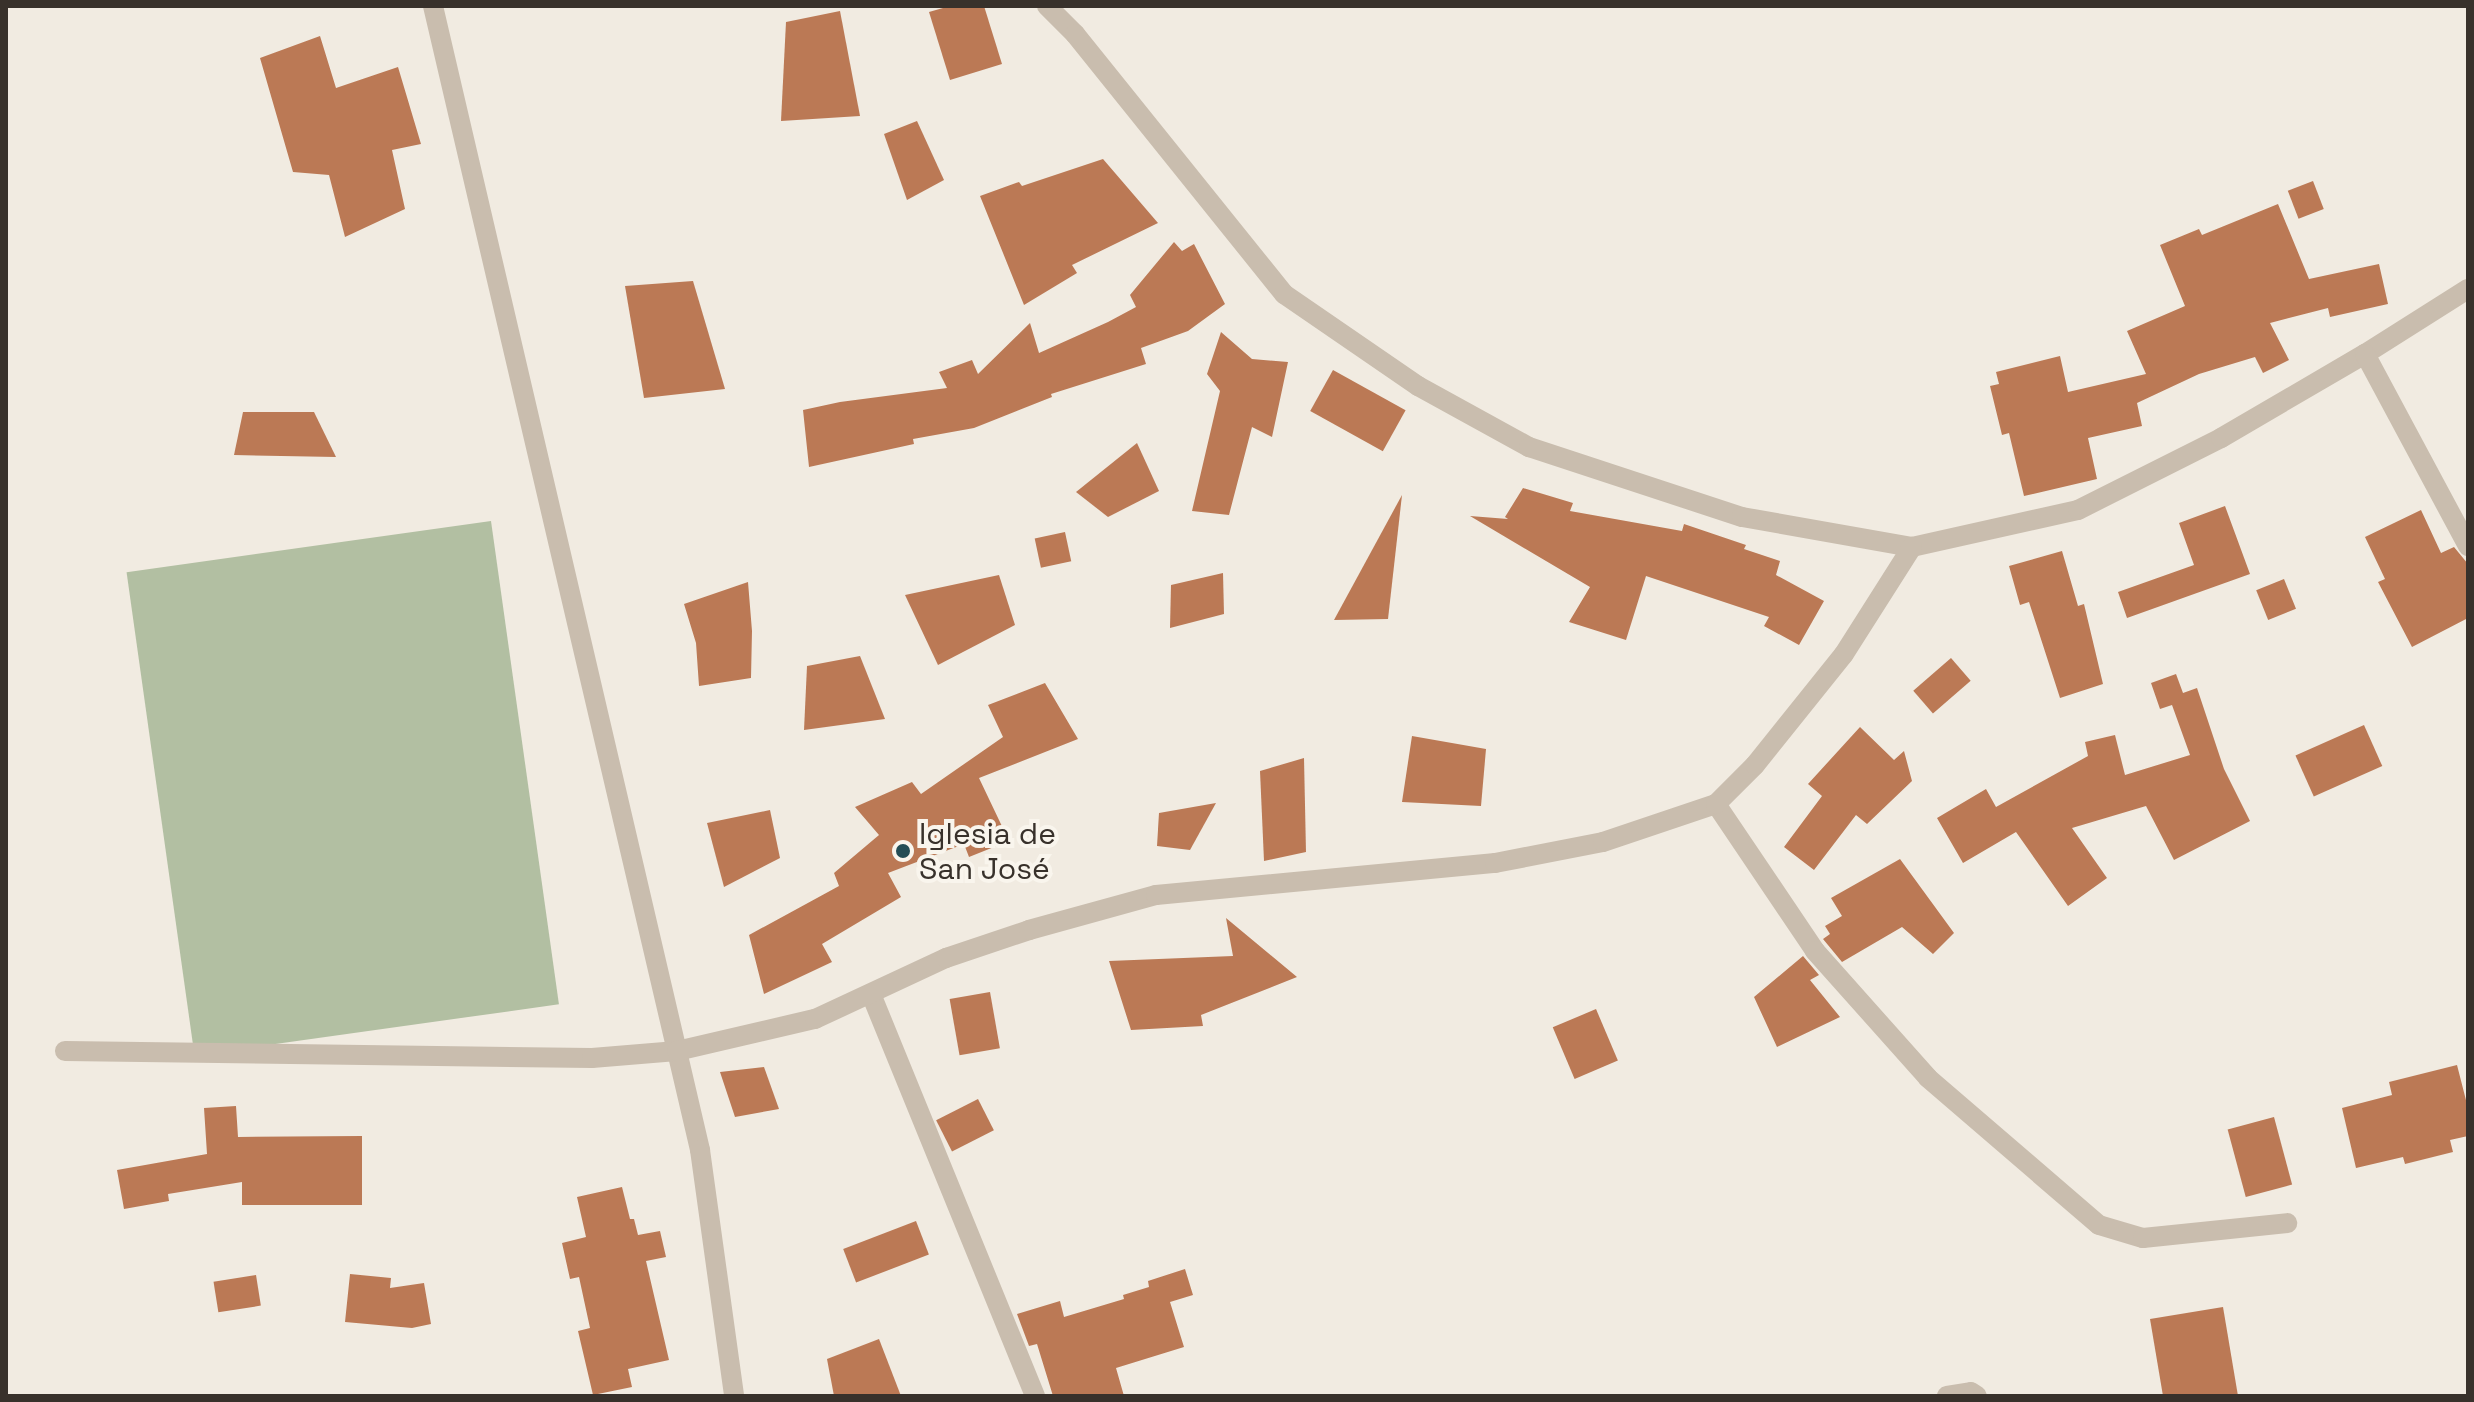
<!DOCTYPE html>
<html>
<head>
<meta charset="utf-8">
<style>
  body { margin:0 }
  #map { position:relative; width:2474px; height:1402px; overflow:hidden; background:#f1ebe1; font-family:"Space Grotesk",sans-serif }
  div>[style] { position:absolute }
  .green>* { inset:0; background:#b2bfa2; transform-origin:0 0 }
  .building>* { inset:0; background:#bb7955; transform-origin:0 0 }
  .minor>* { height:20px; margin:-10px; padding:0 10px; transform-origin:10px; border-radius:10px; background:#c9bdae }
  .dots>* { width:22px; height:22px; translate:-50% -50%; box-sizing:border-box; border:4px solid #f9f5ed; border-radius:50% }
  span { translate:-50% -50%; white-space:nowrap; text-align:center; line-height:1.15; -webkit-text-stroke:8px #f9f5ed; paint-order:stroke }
  .poi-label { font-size:30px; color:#38312b }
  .left { translate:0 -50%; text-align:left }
  .frame { position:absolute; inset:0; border:8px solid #38312b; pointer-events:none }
</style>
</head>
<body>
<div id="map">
  <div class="green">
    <i style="left:491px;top:521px;width:488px;height:368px;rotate:82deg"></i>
  </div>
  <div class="building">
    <i style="clip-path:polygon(950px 6px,984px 6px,1002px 64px,950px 80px,929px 12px)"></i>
    <i style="clip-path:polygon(840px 11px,860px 116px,781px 121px,786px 22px)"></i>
    <i style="clip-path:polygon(320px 36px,336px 88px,398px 67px,421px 144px,392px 150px,405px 209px,345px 237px,329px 175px,293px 172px,260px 58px)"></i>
    <i style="clip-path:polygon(917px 121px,944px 180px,907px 200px,884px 134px)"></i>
    <i style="clip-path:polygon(1103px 159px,1158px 223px,1072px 265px,1077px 273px,1024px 305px,980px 196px,1019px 182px,1022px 186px)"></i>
    <i style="left:2313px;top:181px;width:30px;height:27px;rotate:69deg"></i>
    <i style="clip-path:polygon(2278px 204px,2309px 279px,2379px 264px,2388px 304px,2330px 317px,2328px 308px,2270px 323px,2289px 360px,2263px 373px,2255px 357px,2199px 374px,2137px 403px,2142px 426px,2088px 438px,2097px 479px,2024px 496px,2009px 433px,2002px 435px,1990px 386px,1999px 384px,1996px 372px,2060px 356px,2068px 392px,2146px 374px,2127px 331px,2185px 306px,2160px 245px,2199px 229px,2202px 235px)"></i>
    <i style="clip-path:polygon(1174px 242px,1182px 251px,1194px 244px,1225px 304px,1188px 331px,1141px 348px,1146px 364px,1051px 394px,1052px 397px,974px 428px,913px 439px,914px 444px,809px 467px,803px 410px,840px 402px,947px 388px,939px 372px,972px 360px,978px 374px,1030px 323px,1039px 353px,1108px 322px,1136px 307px,1130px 295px)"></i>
    <i style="clip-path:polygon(693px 281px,725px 389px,644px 398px,625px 286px)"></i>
    <i style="clip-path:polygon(1221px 332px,1252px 359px,1288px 362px,1272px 437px,1252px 427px,1229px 515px,1192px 511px,1220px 391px,1207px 374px)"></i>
    <i style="left:1333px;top:370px;width:83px;height:47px;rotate:29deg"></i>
    <i style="clip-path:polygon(243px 412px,314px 412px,336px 457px,234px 455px)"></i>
    <i style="clip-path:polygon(1137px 443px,1159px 491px,1108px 517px,1076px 492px)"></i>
    <i style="clip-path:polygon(1523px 488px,1573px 503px,1570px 511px,1682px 531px,1684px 524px,1746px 545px,1744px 549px,1780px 561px,1776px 575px,1824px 601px,1799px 645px,1764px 626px,1769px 617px,1646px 576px,1626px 640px,1569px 622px,1590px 587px,1470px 516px,1508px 519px,1505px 517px)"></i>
    <i style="clip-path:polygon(1402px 495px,1388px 619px,1334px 620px)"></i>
    <i style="clip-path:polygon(2225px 506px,2250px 574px,2127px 618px,2118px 592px,2194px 565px,2179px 523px)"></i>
    <i style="clip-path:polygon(2421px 510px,2441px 553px,2454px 547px,2468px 564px,2468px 618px,2412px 647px,2378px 582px,2385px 579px,2365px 537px)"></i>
    <i style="left:1065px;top:532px;width:30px;height:31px;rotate:78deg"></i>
    <i style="clip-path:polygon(2062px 551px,2078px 606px,2084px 604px,2103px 684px,2060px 698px,2029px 602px,2020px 605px,2009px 566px)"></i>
    <i style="clip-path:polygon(1223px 573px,1224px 614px,1170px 628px,1171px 585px)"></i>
    <i style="clip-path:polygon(999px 575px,1015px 625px,938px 665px,905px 595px)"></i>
    <i style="left:2284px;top:579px;width:32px;height:30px;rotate:68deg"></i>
    <i style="clip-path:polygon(748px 582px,752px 631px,751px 678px,699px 686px,696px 643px,684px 604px)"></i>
    <i style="clip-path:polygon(860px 656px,885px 719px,804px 730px,807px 666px)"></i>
    <i style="left:1951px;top:658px;width:30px;height:50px;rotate:49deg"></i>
    <i style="clip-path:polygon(2176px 674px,2183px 693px,2197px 688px,2224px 769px,2250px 821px,2174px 860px,2146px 806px,2072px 828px,2107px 878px,2068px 906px,2016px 832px,1963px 863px,1937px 818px,1986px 789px,1996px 807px,2088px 756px,2085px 742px,2115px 735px,2125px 775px,2190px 755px,2172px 705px,2160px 709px,2151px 683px)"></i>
    <i style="clip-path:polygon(1045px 683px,1078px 739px,979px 778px,1009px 841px,969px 857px,964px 844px,888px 873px,901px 897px,822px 944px,832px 962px,764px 994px,749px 935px,839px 886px,834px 873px,879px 835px,855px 807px,912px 782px,921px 794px,1003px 737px,988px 705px)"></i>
    <i style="left:2364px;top:725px;width:45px;height:75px;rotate:66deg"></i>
    <i style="clip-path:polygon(1860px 727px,1894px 760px,1904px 751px,1912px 781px,1867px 824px,1856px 815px,1814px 870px,1784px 847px,1822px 796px,1808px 784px)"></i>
    <i style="clip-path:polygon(1412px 736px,1486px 749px,1481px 806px,1402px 802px)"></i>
    <i style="clip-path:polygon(1304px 758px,1306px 852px,1264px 861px,1260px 771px)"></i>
    <i style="clip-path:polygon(1216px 803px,1190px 850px,1157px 846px,1159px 813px)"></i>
    <i style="clip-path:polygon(770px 810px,780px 858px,724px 887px,707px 823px)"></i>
    <i style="clip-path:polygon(1900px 859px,1954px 933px,1933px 954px,1902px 927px,1842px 962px,1823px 939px,1830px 934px,1825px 926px,1842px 916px,1831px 898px)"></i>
    <i style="clip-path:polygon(1226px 918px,1297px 977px,1201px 1015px,1203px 1026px,1131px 1030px,1109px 961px,1233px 956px)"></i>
    <i style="clip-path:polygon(1803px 956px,1819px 975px,1810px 980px,1840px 1017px,1777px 1047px,1754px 997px)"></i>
    <i style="left:990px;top:992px;width:57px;height:41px;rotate:80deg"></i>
    <i style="left:1596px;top:1009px;width:56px;height:47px;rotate:67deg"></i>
    <i style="clip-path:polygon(2457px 1065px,2468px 1108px,2468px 1136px,2450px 1140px,2453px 1152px,2405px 1164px,2403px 1157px,2356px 1168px,2342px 1108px,2392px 1095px,2389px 1082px)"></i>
    <i style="clip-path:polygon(764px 1067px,779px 1109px,735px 1117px,720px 1072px)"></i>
    <i style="left:978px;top:1099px;width:35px;height:47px;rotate:63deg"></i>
    <i style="clip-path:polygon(236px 1106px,238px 1137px,362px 1136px,362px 1205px,242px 1205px,242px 1182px,168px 1194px,169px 1201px,124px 1209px,117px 1170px,207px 1154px,204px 1108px)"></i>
    <i style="left:2274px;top:1117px;width:70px;height:48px;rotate:75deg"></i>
    <i style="clip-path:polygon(622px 1187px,630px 1219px,634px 1219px,638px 1235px,660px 1231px,666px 1257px,646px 1261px,669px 1360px,628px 1369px,632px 1387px,593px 1395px,578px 1331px,590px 1328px,579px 1277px,570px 1279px,562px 1243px,586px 1237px,577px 1197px)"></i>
    <i style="left:916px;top:1221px;width:36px;height:78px;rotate:69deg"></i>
    <i style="clip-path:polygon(1185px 1269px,1193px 1295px,1170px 1302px,1184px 1347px,1116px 1368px,1124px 1396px,1053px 1396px,1037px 1344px,1029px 1346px,1017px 1314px,1060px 1301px,1064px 1317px,1124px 1299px,1123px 1295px,1149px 1287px,1148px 1281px)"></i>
    <i style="clip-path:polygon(350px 1274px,391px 1278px,390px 1288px,424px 1283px,431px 1324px,412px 1328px,345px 1322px)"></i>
    <i style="left:256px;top:1275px;width:31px;height:43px;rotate:81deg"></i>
    <i style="clip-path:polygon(2223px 1307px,2238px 1396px,2163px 1396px,2150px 1319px)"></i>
    <i style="clip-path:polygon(879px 1339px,901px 1396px,834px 1396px,827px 1359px)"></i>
  </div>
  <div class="minor">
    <i style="left:433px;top:6px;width:1175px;rotate:76.86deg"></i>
    <i style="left:700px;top:1150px;width:248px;rotate:82.1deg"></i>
    <i style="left:1047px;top:6px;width:40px;rotate:45deg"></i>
    <i style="left:1075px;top:34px;width:334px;rotate:51.2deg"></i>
    <i style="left:1284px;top:294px;width:163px;rotate:34.5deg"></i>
    <i style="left:1418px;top:386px;width:127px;rotate:28.8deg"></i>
    <i style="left:1529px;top:447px;width:224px;rotate:18.2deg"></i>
    <i style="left:1742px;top:517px;width:173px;rotate:10deg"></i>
    <i style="left:1912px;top:547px;width:170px;rotate:-12.6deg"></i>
    <i style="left:2078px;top:510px;width:160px;rotate:-26.7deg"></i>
    <i style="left:2221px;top:438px;width:167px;rotate:-30.3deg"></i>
    <i style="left:2365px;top:354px;width:122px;rotate:-32.3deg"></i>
    <i style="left:2365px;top:354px;width:218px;rotate:61.8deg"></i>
    <i style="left:1716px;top:804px;width:177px;rotate:56deg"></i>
    <i style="left:1815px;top:951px;width:170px;rotate:48.3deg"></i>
    <i style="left:1928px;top:1078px;width:225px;rotate:40.7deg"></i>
    <i style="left:2099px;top:1225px;width:46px;rotate:16.5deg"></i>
    <i style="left:2143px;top:1238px;width:145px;rotate:-5.9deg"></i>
    <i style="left:871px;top:994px;width:434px;rotate:67.8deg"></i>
    <i style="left:65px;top:1051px;width:527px;rotate:0.76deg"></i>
    <i style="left:592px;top:1058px;width:85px;rotate:-4.7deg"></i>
    <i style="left:677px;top:1051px;width:142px;rotate:-13.1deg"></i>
    <i style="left:815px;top:1019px;width:145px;rotate:-25deg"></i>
    <i style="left:946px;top:958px;width:88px;rotate:-18.6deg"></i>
    <i style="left:1029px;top:930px;width:132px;rotate:-15.4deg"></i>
    <i style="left:1156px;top:895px;width:341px;rotate:-5.4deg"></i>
    <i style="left:1495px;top:863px;width:110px;rotate:-11deg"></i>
    <i style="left:1603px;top:842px;width:119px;rotate:-18.6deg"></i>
    <i style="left:1716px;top:804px;width:55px;rotate:-45deg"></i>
    <i style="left:1755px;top:765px;width:142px;rotate:-51.3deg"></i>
    <i style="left:1844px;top:654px;width:127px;rotate:-57.6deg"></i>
    <i style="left:1947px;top:1396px;width:24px;rotate:-9deg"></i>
    <i style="left:1971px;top:1392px;width:7px;rotate:34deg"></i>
  </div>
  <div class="dots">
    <i style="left:903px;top:851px;background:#244d56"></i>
  </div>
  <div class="poi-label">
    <span class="left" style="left:919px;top:851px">Iglesia de<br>San José</span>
  </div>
  <div class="frame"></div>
</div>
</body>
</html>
